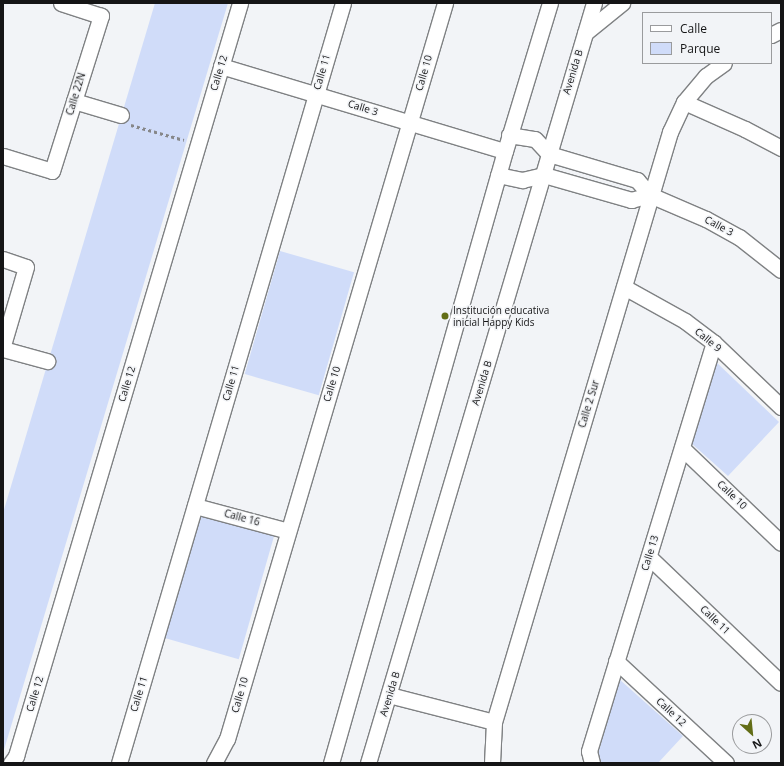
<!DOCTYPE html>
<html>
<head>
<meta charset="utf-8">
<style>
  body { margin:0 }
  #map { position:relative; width:784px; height:766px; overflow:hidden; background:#f2f4f7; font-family:"Open Sans",sans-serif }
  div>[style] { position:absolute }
  .green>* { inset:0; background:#d0dcf9; transform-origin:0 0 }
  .path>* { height:2.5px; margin-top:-1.25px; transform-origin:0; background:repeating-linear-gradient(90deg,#868789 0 3px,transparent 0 6px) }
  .roads { filter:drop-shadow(1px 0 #7f8183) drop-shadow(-1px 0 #7f8183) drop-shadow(0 1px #7f8183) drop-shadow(0 -1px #7f8183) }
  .minor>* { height:15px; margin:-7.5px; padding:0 7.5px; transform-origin:7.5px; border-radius:7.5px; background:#fff }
  .dots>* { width:11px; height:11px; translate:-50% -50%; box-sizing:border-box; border:2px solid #f2f4f7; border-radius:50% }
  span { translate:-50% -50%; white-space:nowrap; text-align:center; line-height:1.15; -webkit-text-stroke:3px #f2f4f7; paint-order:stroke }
  .street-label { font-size:10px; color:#151516 }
  .poi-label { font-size:10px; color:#151516 }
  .left { translate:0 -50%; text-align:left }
  .frame { position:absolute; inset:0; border:4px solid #151516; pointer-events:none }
  .legend { position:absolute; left:642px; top:12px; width:130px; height:52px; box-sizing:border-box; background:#f2f4f7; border:1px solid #9a9b9d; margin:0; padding:5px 7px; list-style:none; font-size:12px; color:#151516 }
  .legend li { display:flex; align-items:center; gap:8px; height:20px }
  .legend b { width:20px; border:1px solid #9a9b9d }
  .north { position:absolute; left:732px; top:714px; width:40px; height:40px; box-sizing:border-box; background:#f2f4f7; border:1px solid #9a9b9d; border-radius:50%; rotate:153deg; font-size:11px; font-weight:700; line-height:16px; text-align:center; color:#151516 }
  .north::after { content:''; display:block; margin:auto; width:14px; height:18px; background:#626d16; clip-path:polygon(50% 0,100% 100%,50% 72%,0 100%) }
</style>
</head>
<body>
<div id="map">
  <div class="green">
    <i style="clip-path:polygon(155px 3px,228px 3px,3px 753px,3px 513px)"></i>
    <i style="left:280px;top:251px;width:77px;height:128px;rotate:16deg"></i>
    <i style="clip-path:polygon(714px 360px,779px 422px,728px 476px,690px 442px)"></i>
    <i style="left:200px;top:515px;width:77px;height:128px;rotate:16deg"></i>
    <i style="clip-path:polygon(619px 679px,683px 736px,658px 763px,602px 763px,597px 758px)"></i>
  </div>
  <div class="path">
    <i style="left:131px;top:125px;width:55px;rotate:15.8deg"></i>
  </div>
  <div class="roads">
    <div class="minor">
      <i style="left:585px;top:33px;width:48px;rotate:-39deg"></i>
      <i style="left:771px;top:35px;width:11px;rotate:-27deg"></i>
      <i style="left:221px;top:66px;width:296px;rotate:16.7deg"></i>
      <i style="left:74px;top:101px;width:49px;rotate:16.6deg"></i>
      <i style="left:684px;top:102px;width:67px;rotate:23.9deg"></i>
      <i style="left:745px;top:129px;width:41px;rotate:27.8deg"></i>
      <i style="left:509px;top:135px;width:26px;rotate:9deg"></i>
      <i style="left:535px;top:139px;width:21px;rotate:47deg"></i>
      <i style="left:549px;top:154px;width:92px;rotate:16.5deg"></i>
      <i style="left:637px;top:180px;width:20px;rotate:49deg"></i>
      <i style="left:650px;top:195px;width:61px;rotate:23.2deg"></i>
      <i style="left:706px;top:219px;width:38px;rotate:29deg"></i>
      <i style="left:739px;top:237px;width:53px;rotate:38.2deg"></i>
      <i style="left:3px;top:156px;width:51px;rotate:17deg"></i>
      <i style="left:52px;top:171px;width:163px;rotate:-72.5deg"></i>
      <i style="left:101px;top:16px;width:42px;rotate:-162deg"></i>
      <i style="left:498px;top:175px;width:25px;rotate:12deg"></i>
      <i style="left:522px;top:180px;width:23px;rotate:-13deg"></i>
      <i style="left:544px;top:175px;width:91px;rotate:16deg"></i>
      <i style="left:631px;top:200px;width:20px;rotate:-15deg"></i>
      <i style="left:3px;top:259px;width:24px;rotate:19deg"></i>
      <i style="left:26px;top:267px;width:81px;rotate:106.4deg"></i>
      <i style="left:624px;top:287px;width:70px;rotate:29.1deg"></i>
      <i style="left:685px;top:321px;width:36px;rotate:37deg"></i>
      <i style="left:714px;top:343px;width:93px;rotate:43.7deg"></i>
      <i style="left:3px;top:349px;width:46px;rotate:15.3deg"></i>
      <i style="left:682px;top:448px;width:137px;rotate:43.8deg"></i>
      <i style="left:195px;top:506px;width:96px;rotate:15deg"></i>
      <i style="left:649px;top:557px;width:182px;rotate:43.7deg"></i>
      <i style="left:616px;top:661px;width:150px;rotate:42.8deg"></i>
      <i style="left:389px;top:695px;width:108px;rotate:14.4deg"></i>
      <i style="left:11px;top:763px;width:9px;rotate:-54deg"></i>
      <i style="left:16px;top:756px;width:786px;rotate:-73.43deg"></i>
      <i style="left:119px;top:763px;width:792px;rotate:-73.58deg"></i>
      <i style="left:214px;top:763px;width:27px;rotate:-62deg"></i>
      <i style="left:227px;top:739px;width:768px;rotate:-73.5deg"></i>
      <i style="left:331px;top:763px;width:636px;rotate:-74.13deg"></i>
      <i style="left:505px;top:151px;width:155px;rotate:-73.1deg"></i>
      <i style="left:368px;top:763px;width:793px;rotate:-73.44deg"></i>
      <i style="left:492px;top:763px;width:41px;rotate:-87.2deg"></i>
      <i style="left:494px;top:722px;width:616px;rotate:-73.39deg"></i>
      <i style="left:670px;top:132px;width:33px;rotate:-65deg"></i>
      <i style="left:684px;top:102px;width:34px;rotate:-50deg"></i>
      <i style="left:706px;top:76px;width:22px;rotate:-36deg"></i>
      <i style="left:592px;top:763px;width:12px;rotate:-104deg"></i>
      <i style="left:589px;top:751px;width:427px;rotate:-73deg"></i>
    </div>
  </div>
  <div class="dots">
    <i style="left:445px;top:316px;background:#626d16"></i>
  </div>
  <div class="street-label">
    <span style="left:322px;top:72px;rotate:-74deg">Calle 11</span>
    <span style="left:573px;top:72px;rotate:-73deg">Avenida B</span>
    <span style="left:219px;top:73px;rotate:-73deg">Calle 12</span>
    <span style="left:424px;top:73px;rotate:-74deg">Calle 10</span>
    <span style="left:76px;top:94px;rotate:-73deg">Calle 22N</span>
    <span style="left:363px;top:108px;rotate:17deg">Calle 3</span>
    <span style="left:719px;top:226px;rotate:28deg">Calle 3</span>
    <span style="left:708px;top:340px;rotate:39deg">Calle 9</span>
    <span style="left:231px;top:383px;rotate:-74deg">Calle 11</span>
    <span style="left:482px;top:383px;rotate:-73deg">Avenida B</span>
    <span style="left:127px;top:384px;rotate:-73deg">Calle 12</span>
    <span style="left:332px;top:384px;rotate:-73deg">Calle 10</span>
    <span style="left:589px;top:404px;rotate:-73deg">Calle 2 Sur</span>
    <span style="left:732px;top:495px;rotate:44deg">Calle 10</span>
    <span style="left:242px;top:518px;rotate:15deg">Calle 16</span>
    <span style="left:650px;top:553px;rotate:-73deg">Calle 13</span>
    <span style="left:715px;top:620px;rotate:44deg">Calle 11</span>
    <span style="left:35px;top:694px;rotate:-73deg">Calle 12</span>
    <span style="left:139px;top:694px;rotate:-73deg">Calle 11</span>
    <span style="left:390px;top:694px;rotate:-73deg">Avenida B</span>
    <span style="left:240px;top:695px;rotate:-74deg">Calle 10</span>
    <span style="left:671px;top:712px;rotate:43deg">Calle 12</span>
  </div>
  <div class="poi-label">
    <span class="left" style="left:453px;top:316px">Institución educativa<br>inicial Happy Kids</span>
  </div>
  <div class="frame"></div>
  <ul class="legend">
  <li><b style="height:5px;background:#fff"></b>Calle</li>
  <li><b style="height:11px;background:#d0dcf9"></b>Parque</li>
  </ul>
  <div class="north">N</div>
</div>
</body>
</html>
